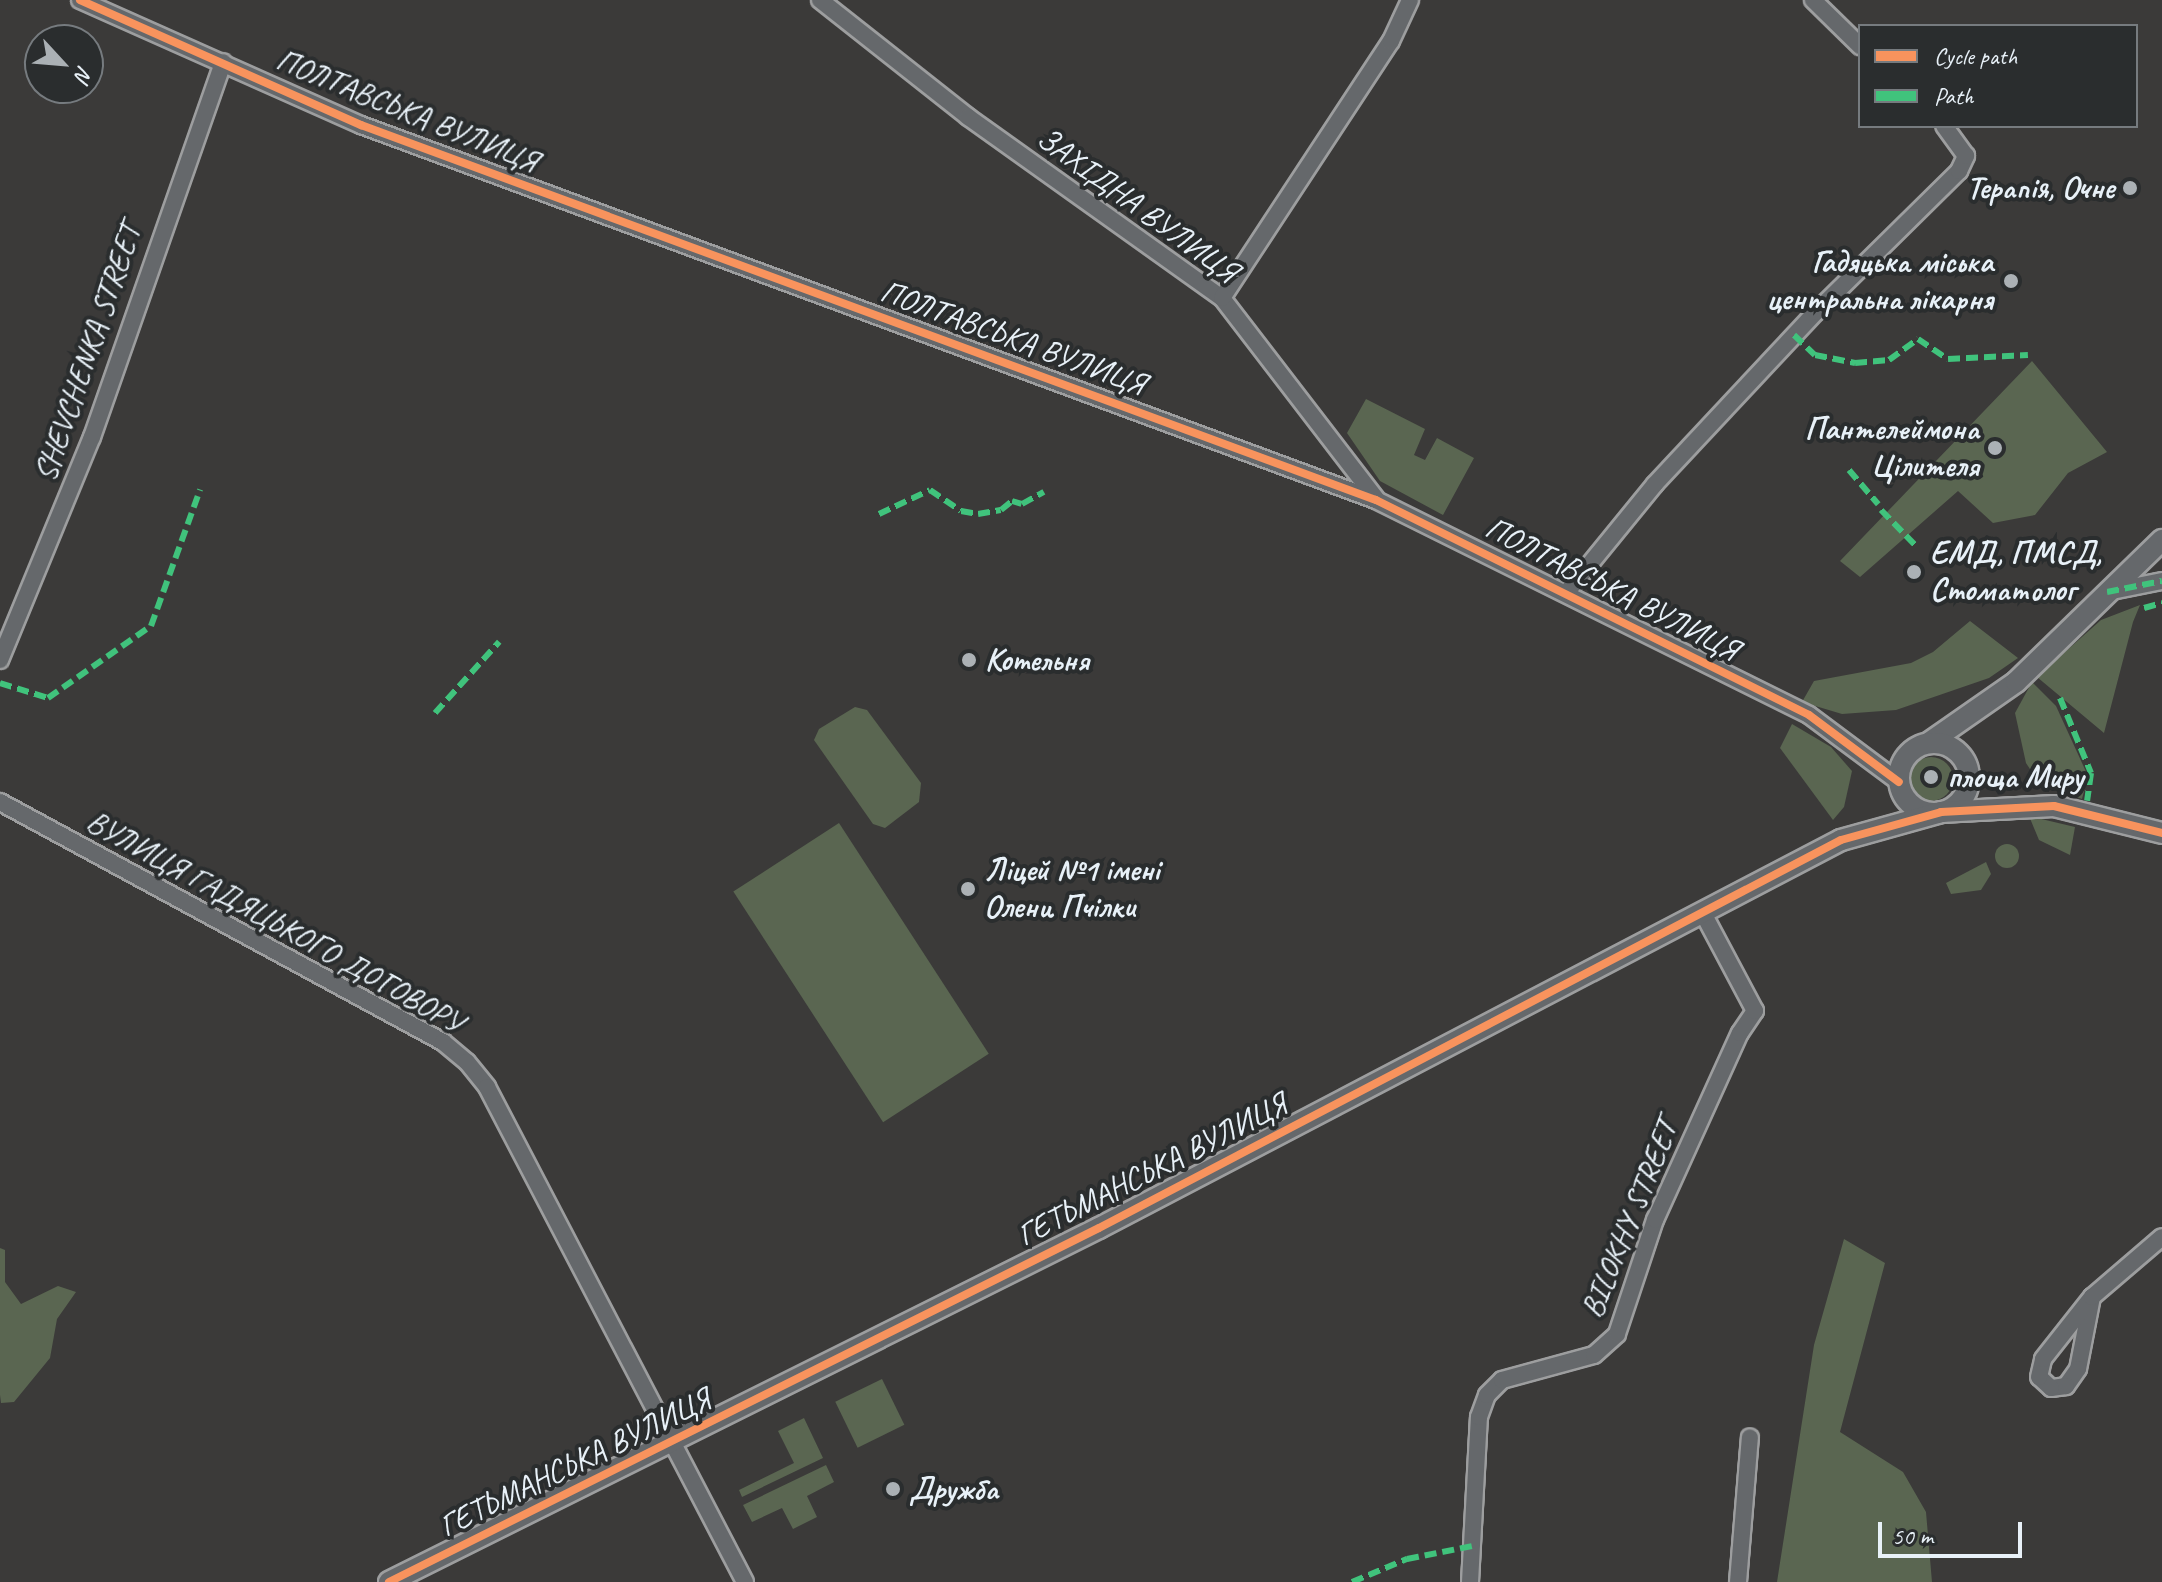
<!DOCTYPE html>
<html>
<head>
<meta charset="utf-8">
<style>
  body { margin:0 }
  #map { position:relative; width:2162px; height:1582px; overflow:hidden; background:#3b3a39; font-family:Caveat,sans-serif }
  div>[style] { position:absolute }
  .green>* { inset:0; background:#5a6651; transform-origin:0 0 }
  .round { border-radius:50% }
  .roads { filter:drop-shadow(2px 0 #9d9e9f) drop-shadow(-2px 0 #9d9e9f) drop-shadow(0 2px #9d9e9f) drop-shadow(0 -2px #9d9e9f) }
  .minor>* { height:16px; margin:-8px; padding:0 8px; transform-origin:8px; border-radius:8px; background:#65686b }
  .tertiary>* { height:20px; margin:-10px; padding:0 10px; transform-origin:10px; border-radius:10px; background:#65686b }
  .tertiary>.ring { margin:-10px; padding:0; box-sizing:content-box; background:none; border:20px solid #65686b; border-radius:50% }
  .quiet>* { height:6px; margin-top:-3px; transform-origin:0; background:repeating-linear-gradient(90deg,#40c37c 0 12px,transparent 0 18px) }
  .cycleway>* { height:8px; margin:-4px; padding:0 4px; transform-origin:4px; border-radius:4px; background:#f8935d }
  .dots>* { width:22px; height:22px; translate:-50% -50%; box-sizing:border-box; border:4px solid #2a2d2e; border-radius:50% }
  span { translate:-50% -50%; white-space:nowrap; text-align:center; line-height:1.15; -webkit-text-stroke:8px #2a2d2e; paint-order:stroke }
  .street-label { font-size:32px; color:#e8f1f8 }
  .poi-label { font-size:32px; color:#e8f1f8; font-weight:700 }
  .right { translate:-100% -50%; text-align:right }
  .left { translate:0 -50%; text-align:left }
  .legend { position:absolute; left:1858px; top:24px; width:280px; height:104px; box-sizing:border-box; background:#2a2d2e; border:2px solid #767b7f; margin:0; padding:10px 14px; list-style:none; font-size:24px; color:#e8f1f8 }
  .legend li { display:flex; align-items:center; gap:16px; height:40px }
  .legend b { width:40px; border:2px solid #767b7f }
  .north { position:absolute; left:24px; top:24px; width:80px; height:80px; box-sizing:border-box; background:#2a2d2e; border:2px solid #767b7f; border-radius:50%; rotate:116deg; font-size:22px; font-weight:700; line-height:32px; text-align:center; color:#e8f1f8 }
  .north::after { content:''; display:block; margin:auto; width:28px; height:36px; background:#abb1b5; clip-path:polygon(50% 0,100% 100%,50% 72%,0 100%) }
  .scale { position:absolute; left:1878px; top:1522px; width:144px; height:36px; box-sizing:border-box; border:4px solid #e8f1f8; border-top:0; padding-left:10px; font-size:24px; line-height:28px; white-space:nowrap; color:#e8f1f8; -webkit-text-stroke:6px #2a2d2e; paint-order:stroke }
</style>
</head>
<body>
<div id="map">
  <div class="green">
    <i style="clip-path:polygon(2032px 361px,2107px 452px,2068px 473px,2035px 515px,1993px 523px,1958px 491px,1860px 577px,1840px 561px)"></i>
    <i style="clip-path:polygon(1366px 399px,1425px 429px,1414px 455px,1425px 460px,1437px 438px,1474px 458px,1443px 515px,1380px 481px,1347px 433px)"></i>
    <i style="clip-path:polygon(2140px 605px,2133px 622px,2104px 733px,2037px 677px,2101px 620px)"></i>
    <i style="clip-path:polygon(1970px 621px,2018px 658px,1989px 678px,1896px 710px,1842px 714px,1802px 702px,1814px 681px,1911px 663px,1933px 652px)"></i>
    <i style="clip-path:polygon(2032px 682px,2056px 706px,2088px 776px,2082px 799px,2039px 783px,2026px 763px,2015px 713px)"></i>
    <i style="clip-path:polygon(855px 707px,867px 710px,921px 783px,919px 802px,885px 828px,873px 824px,814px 740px,819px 729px)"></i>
    <i style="clip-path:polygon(1792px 724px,1831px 747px,1852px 771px,1844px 807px,1833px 820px,1780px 748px)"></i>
    <i class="round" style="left:1909px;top:757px;width:44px;height:44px"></i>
    <i style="clip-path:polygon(2029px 816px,2075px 827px,2070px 855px,2039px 840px)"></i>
    <i style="left:839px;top:823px;width:275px;height:126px;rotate:57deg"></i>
    <i class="round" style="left:1995px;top:844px;width:24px;height:24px"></i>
    <i style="clip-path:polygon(1986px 862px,1991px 874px,1981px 890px,1951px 894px,1946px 883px)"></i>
    <i style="clip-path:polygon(1844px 1239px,1885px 1263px,1840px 1432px,1903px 1472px,1926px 1512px,1932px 1582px,1777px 1582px,1814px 1345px)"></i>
    <i style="clip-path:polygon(0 1248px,5px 1250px,5px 1282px,21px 1304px,58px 1286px,76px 1292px,57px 1319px,50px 1358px,14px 1402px,1px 1403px,0 1395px)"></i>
    <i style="left:882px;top:1379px;width:51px;height:52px;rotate:64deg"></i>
    <i style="clip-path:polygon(804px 1418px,823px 1458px,742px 1497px,739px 1490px,794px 1463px,778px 1431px)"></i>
    <i style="clip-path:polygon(826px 1465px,834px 1482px,807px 1496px,817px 1517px,793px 1529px,782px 1508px,752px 1522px,743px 1505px)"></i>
  </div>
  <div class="roads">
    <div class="minor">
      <i style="left:80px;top:0;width:308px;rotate:24deg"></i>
      <i style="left:361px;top:125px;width:1082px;rotate:20.28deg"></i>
      <i style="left:1376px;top:500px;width:483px;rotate:26.4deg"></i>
      <i style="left:1809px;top:715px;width:112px;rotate:36.7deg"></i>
      <i style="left:820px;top:0;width:189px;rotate:38.3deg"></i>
      <i style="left:968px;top:117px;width:312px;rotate:35.5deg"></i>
      <i style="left:1222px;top:298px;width:253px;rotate:52.5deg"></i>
      <i style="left:1813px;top:0;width:66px;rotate:44.4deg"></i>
      <i style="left:1222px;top:298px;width:308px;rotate:-56.7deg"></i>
      <i style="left:1391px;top:41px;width:45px;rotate:-65.1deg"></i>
      <i style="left:1567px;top:592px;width:139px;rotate:-50.8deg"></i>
      <i style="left:1655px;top:484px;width:236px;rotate:-46.9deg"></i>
      <i style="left:1816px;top:312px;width:201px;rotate:-44.6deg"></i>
      <i style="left:1959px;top:171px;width:17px;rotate:-65deg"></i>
      <i style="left:1966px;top:156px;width:37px;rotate:-126deg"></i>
      <i style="left:2107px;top:592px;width:56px;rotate:-11.3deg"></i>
      <i style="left:0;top:660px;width:241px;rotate:-67.6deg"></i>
      <i style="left:92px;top:437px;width:397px;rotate:-70.7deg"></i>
      <i style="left:0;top:802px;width:504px;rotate:28.45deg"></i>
      <i style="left:443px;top:1042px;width:31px;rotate:40deg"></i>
      <i style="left:467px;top:1062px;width:32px;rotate:51deg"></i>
      <i style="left:487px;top:1087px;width:558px;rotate:62.47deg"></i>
      <i style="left:2092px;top:1297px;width:73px;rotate:101deg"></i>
      <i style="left:2078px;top:1369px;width:21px;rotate:125deg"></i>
      <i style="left:2066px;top:1386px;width:15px;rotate:172deg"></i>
      <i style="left:2051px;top:1388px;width:16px;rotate:-137deg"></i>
      <i style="left:2039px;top:1377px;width:18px;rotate:-77deg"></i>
      <i style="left:2043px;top:1359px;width:79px;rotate:-51.7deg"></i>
      <i style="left:2092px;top:1297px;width:92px;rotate:-40.6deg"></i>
      <i style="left:1470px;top:1582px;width:165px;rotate:-86.9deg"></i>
      <i style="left:1479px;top:1417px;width:23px;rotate:-70deg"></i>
      <i style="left:1487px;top:1395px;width:21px;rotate:-45deg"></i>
      <i style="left:1502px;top:1380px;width:95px;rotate:-15.2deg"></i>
      <i style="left:1594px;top:1355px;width:31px;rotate:-42deg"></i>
      <i style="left:1617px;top:1334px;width:120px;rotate:-71.6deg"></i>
      <i style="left:1655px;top:1220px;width:205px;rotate:-65.6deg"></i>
      <i style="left:1740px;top:1033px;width:27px;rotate:-56deg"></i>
      <i style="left:1755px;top:1011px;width:111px;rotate:-118deg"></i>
      <i style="left:1738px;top:1582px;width:145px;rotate:-85.3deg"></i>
    </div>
    <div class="tertiary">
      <i style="left:1930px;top:742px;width:105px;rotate:-34.9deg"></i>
      <i style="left:2016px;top:682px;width:204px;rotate:-44.2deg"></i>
      <i class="ring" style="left:1899px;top:743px;width:50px;height:50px"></i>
      <i style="left:389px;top:1582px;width:793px;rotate:-26.5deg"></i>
      <i style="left:1099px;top:1228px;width:837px;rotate:-27.61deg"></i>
      <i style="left:1841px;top:840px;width:104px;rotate:-15.6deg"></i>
      <i style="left:1941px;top:812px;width:113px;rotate:-3deg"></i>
      <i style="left:2054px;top:806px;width:111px;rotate:14deg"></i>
    </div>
  </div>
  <div class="quiet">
    <i style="left:1794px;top:335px;width:29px;rotate:44deg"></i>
    <i style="left:1815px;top:355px;width:41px;rotate:11.3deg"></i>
    <i style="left:1855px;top:363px;width:34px;rotate:-5deg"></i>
    <i style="left:1889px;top:360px;width:36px;rotate:-36deg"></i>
    <i style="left:1918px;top:339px;width:36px;rotate:34deg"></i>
    <i style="left:1948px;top:359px;width:80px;rotate:-2.9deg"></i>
    <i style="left:1849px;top:470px;width:45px;rotate:49.5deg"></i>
    <i style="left:1881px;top:510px;width:49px;rotate:45.8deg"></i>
    <i style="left:879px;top:514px;width:56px;rotate:-25.2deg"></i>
    <i style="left:930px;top:490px;width:37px;rotate:34deg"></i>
    <i style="left:961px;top:511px;width:17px;rotate:10deg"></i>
    <i style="left:978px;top:514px;width:23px;rotate:-10deg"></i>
    <i style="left:1001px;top:510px;width:14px;rotate:-39deg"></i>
    <i style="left:1012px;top:501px;width:10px;rotate:17deg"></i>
    <i style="left:1022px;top:504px;width:25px;rotate:-29deg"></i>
    <i style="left:2107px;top:592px;width:56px;rotate:-11.3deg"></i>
    <i style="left:2144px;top:608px;width:19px;rotate:-16deg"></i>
    <i style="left:0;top:683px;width:50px;rotate:17.4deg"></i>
    <i style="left:48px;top:698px;width:126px;rotate:-35deg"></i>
    <i style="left:151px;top:626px;width:145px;rotate:-70.2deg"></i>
    <i style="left:2060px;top:698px;width:81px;rotate:67.5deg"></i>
    <i style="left:2091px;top:773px;width:28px;rotate:98deg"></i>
    <i style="left:435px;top:713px;width:96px;rotate:-48deg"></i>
    <i style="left:1352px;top:1582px;width:60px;rotate:-22.7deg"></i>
    <i style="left:1407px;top:1559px;width:66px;rotate:-11.3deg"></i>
  </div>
  <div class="cycleway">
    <i style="left:80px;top:0;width:308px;rotate:24deg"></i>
    <i style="left:361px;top:125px;width:1082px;rotate:20.28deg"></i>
    <i style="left:1376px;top:500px;width:483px;rotate:26.4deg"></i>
    <i style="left:1809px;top:715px;width:112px;rotate:36.7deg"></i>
    <i style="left:389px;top:1582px;width:793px;rotate:-26.5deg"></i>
    <i style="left:1099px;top:1228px;width:837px;rotate:-27.61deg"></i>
    <i style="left:1841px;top:840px;width:104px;rotate:-15.6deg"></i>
    <i style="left:1941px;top:812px;width:113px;rotate:-3deg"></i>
    <i style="left:2054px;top:806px;width:111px;rotate:14deg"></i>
  </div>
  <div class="dots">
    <i style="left:2130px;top:188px;background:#abb1b5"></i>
    <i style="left:2011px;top:281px;background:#abb1b5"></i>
    <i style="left:1995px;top:448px;background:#abb1b5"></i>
    <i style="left:1914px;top:572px;background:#abb1b5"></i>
    <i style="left:969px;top:660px;background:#abb1b5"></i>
    <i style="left:1931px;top:777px;background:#abb1b5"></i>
    <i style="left:968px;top:889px;background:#abb1b5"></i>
    <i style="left:893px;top:1489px;background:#abb1b5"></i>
  </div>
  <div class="street-label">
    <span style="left:407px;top:111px;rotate:22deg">ПОЛТАВСЬКА ВУЛИЦЯ</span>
    <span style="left:1137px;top:205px;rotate:36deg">ЗАХІДНА ВУЛИЦЯ</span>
    <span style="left:1013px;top:338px;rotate:20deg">ПОЛТАВСЬКА ВУЛИЦЯ</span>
    <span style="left:88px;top:353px;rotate:-71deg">SHEVCHENKA STREET</span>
    <span style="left:1612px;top:589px;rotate:27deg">ПОЛТАВСЬКА ВУЛИЦЯ</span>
    <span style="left:275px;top:922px;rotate:29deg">ВУЛИЦЯ ГАДЯЦЬКОГО ДОГОВОРУ</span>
    <span style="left:1152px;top:1170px;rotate:-27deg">ГЕТЬМАНСЬКА ВУЛИЦЯ</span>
    <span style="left:1630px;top:1219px;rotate:-68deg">BILOKHY STREET</span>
    <span style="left:575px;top:1463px;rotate:-26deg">ГЕТЬМАНСЬКА ВУЛИЦЯ</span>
  </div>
  <div class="poi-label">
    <span class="right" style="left:2114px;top:188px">Терапія, Очне</span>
    <span class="right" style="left:1993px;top:281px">Гадяцька міська<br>центральна лікарня</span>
    <span class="right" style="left:1979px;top:448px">Пантелеймона<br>Цілителя</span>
    <span class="left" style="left:1930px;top:572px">ЕМД, ПМСД,<br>Стоматолог</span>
    <span class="left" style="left:985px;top:660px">Котельня</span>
    <span class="left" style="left:1947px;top:777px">площа Миру</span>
    <span class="left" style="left:984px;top:889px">Ліцей №1 імені<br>Олени Пчілки</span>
    <span class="left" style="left:909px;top:1489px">Дружба</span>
  </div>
  <ul class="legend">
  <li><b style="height:10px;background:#f8935d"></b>Cycle path</li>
  <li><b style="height:10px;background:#40c37c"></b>Path</li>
  </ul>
  <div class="north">N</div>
  <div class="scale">50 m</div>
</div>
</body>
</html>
